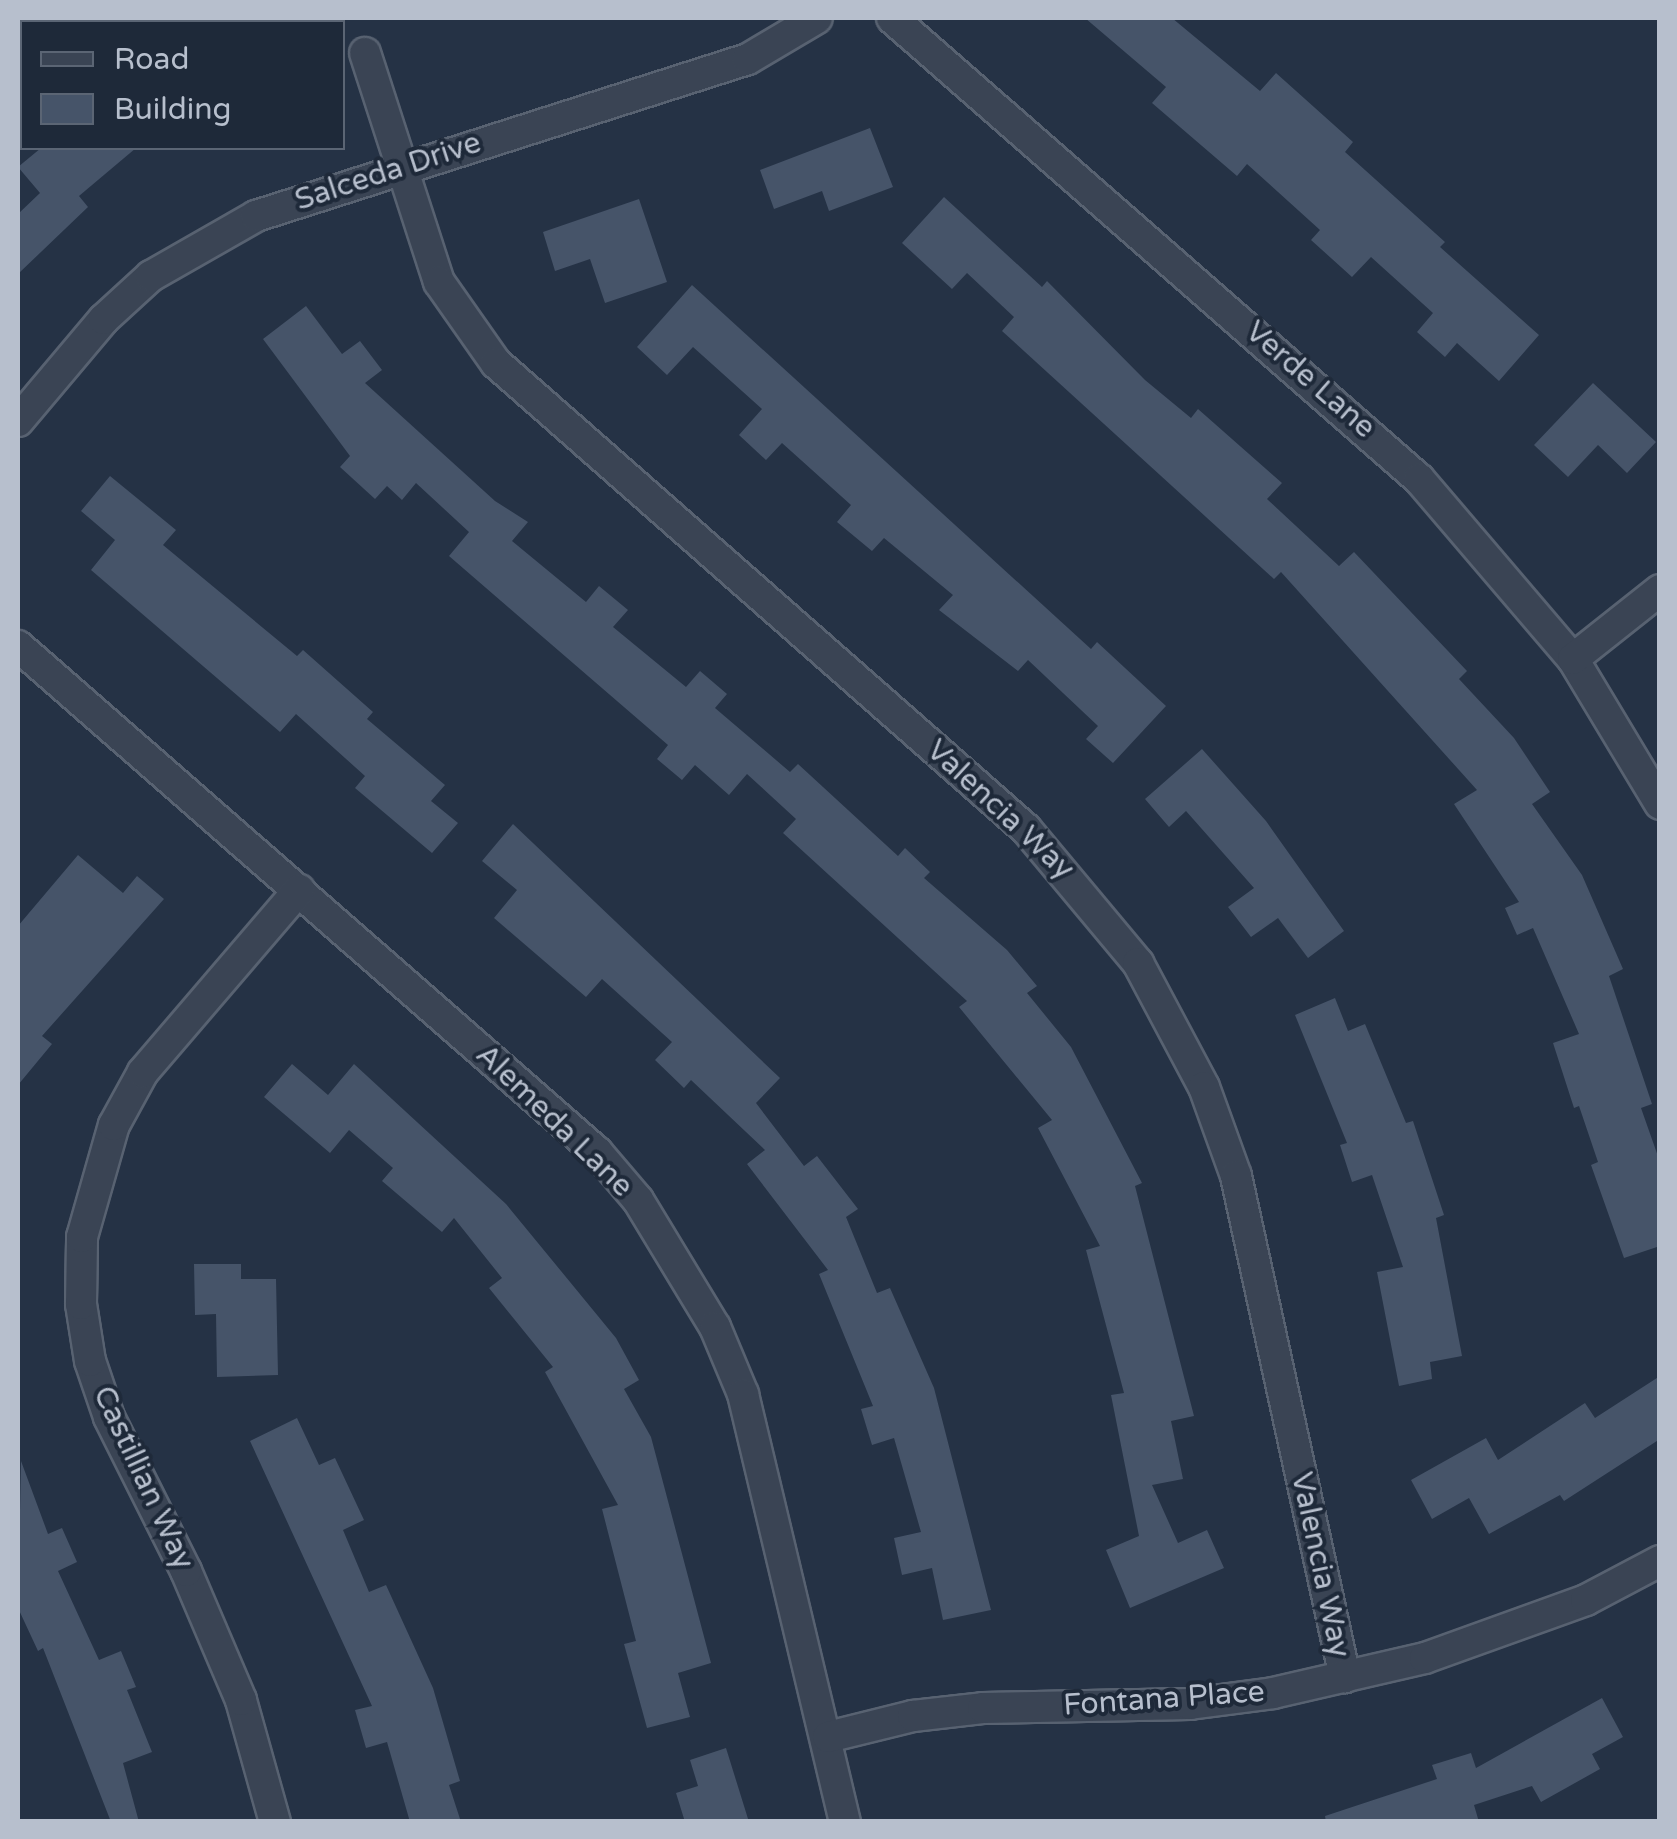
<!DOCTYPE html>
<html>
<head>
<meta charset="utf-8">
<style>
  body { margin:0 }
  #map { position:relative; width:1677px; height:1839px; overflow:hidden; background:#253245; font-family:"Varela Round",sans-serif }
  div>[style] { position:absolute }
  .building>* { inset:0; background:#465469 }
  .roads { filter:drop-shadow(2px 0 #586271) drop-shadow(-2px 0 #586271) drop-shadow(0 2px #586271) drop-shadow(0 -2px #586271) }
  .minor>* { height:30px; margin:-15px; padding:0 15px; transform-origin:15px; border-radius:15px; background:#3a4454 }
  span { translate:-50% -50%; white-space:nowrap; text-align:center; line-height:1.15; -webkit-text-stroke:8px #1e2939; paint-order:stroke }
  .street-label { font-size:30px; color:#b7bfcd }
  .frame { position:absolute; inset:0; border:20px solid #b7bfcd; pointer-events:none }
  .legend { position:absolute; left:20px; top:20px; width:325px; height:130px; box-sizing:border-box; background:#1e2939; border:2px solid #5b6574; margin:0; padding:12px 18px; list-style:none; font-size:30px; color:#b7bfcd }
  .legend li { display:flex; align-items:center; gap:20px; height:50px }
  .legend b { width:50px; border:2px solid #5b6574 }
</style>
</head>
<body>
<div id="map">
  <div class="building">
    <i style="clip-path:polygon(1085px 18px,1172px 18px,1260px 91px,1276px 73px,1353px 142px,1345px 152px,1445px 242px,1440px 247px,1539px 335px,1499px 381px,1457px 343px,1445px 357px,1417px 332px,1433px 313px,1371px 257px,1352px 277px,1311px 240px,1320px 230px,1247px 164px,1237px 176px,1152px 103px,1166px 87px)"></i>
    <i style="clip-path:polygon(870px 128px,893px 187px,829px 211px,822px 191px,774px 209px,760px 170px)"></i>
    <i style="clip-path:polygon(41px 148px,136px 148px,79px 196px,88px 207px,18px 274px,18px 214px,40px 193px,18px 167px)"></i>
    <i style="clip-path:polygon(944px 197px,1042px 287px,1047px 281px,1145px 380px,1191px 418px,1198px 409px,1282px 483px,1267px 499px,1339px 566px,1354px 552px,1467px 671px,1459px 679px,1514px 738px,1550px 792px,1532px 804px,1582px 875px,1623px 969px,1609px 976px,1652px 1104px,1641px 1108px,1660px 1162px,1660px 1246px,1624px 1258px,1591px 1165px,1598px 1162px,1579px 1106px,1574px 1108px,1553px 1043px,1579px 1034px,1533px 928px,1517px 935px,1505px 908px,1519px 902px,1454px 804px,1477px 790px,1281px 572px,1274px 579px,1002px 331px,1014px 317px,967px 273px,952px 289px,902px 243px)"></i>
    <i style="clip-path:polygon(639px 199px,667px 282px,605px 303px,590px 259px,555px 271px,543px 232px)"></i>
    <i style="clip-path:polygon(692px 285px,1091px 649px,1097px 642px,1166px 706px,1113px 763px,1086px 739px,1098px 726px,1028px 660px,1018px 671px,939px 610px,953px 595px,884px 538px,872px 551px,837px 522px,851px 505px,782px 443px,766px 460px,739px 435px,762px 409px,693px 347px,667px 375px,637px 347px)"></i>
    <i style="clip-path:polygon(306px 306px,342px 354px,360px 341px,382px 370px,365px 383px,495px 501px,528px 522px,512px 541px,586px 602px,599px 586px,628px 610px,613px 627px,686px 687px,700px 671px,727px 694px,715px 708px,790px 772px,798px 764px,898px 856px,905px 848px,930px 872px,924px 878px,1007px 950px,1037px 986px,1027px 993px,1071px 1047px,1142px 1183px,1135px 1186px,1194px 1416px,1171px 1421px,1183px 1479px,1152px 1485px,1178px 1543px,1207px 1530px,1224px 1568px,1130px 1608px,1106px 1550px,1139px 1536px,1111px 1395px,1124px 1393px,1086px 1250px,1100px 1246px,1038px 1128px,1052px 1120px,959px 1007px,967px 1001px,783px 833px,796px 819px,747px 774px,729px 795px,695px 765px,682px 780px,657px 759px,668px 745px,449px 556px,469px 532px,416px 483px,402px 500px,387px 486px,375px 499px,340px 467px,350px 456px,263px 339px)"></i>
    <i style="clip-path:polygon(1593px 383px,1656px 442px,1627px 473px,1598px 445px,1568px 477px,1534px 445px)"></i>
    <i style="clip-path:polygon(110px 476px,176px 530px,163px 545px,297px 656px,303px 650px,373px 712px,367px 719px,445px 785px,431px 801px,458px 823px,432px 853px,355px 788px,365px 776px,296px 714px,280px 732px,91px 570px,115px 540px,81px 511px)"></i>
    <i style="clip-path:polygon(1202px 749px,1266px 821px,1344px 931px,1308px 958px,1278px 918px,1251px 937px,1228px 907px,1254px 888px,1186px 811px,1169px 827px,1145px 799px)"></i>
    <i style="clip-path:polygon(513px 824px,780px 1078px,756px 1103px,804px 1166px,817px 1156px,858px 1209px,846px 1217px,877px 1293px,890px 1288px,934px 1388px,991px 1610px,943px 1620px,932px 1568px,902px 1575px,894px 1538px,921px 1532px,894px 1438px,872px 1445px,861px 1409px,873px 1406px,819px 1274px,828px 1270px,747px 1164px,765px 1150px,691px 1080px,684px 1088px,655px 1060px,672px 1042px,602px 979px,586px 997px,494px 918px,517px 890px,482px 861px)"></i>
    <i style="clip-path:polygon(78px 855px,123px 893px,137px 876px,164px 899px,42px 1036px,52px 1044px,18px 1085px,18px 926px)"></i>
    <i style="clip-path:polygon(1335px 998px,1348px 1031px,1365px 1024px,1406px 1123px,1413px 1121px,1444px 1215px,1436px 1218px,1462px 1356px,1430px 1362px,1432px 1379px,1399px 1386px,1377px 1272px,1403px 1267px,1372px 1175px,1352px 1182px,1340px 1145px,1347px 1143px,1295px 1015px)"></i>
    <i style="clip-path:polygon(292px 1064px,328px 1095px,354px 1064px,506px 1204px,616px 1338px,639px 1380px,624px 1389px,651px 1437px,711px 1663px,678px 1673px,690px 1717px,647px 1728px,624px 1644px,636px 1641px,602px 1509px,618px 1505px,545px 1372px,553px 1367px,489px 1288px,502px 1278px,454px 1218px,442px 1232px,382px 1181px,393px 1168px,349px 1130px,330px 1153px,264px 1097px)"></i>
    <i style="clip-path:polygon(194px 1264px,241px 1264px,241px 1279px,276px 1279px,278px 1375px,217px 1377px,216px 1314px,195px 1315px)"></i>
    <i style="clip-path:polygon(1660px 1376px,1660px 1439px,1564px 1501px,1560px 1495px,1489px 1534px,1469px 1498px,1432px 1519px,1411px 1480px,1486px 1438px,1498px 1460px,1585px 1403px,1595px 1418px)"></i>
    <i style="clip-path:polygon(297px 1418px,319px 1465px,335px 1458px,364px 1520px,343px 1530px,369px 1592px,386px 1585px,433px 1688px,460px 1781px,449px 1785px,461px 1822px,410px 1822px,387px 1742px,366px 1748px,355px 1710px,372px 1706px,250px 1441px)"></i>
    <i style="clip-path:polygon(21px 1461px,48px 1534px,62px 1528px,77px 1562px,58px 1571px,99px 1660px,121px 1651px,136px 1687px,127px 1690px,152px 1752px,123px 1763px,139px 1822px,111px 1822px,43px 1648px,38px 1651px,18px 1608px)"></i>
    <i style="clip-path:polygon(1602px 1698px,1623px 1737px,1592px 1754px,1600px 1769px,1541px 1802px,1532px 1786px,1474px 1805px,1479px 1822px,1326px 1822px,1325px 1816px,1437px 1779px,1432px 1765px,1471px 1753px,1476px 1768px)"></i>
    <i style="clip-path:polygon(726px 1748px,749px 1822px,685px 1822px,676px 1793px,698px 1786px,690px 1760px)"></i>
  </div>
  <div class="roads">
    <div class="minor">
      <i style="left:892px;top:18px;width:700px;rotate:41.18deg"></i>
      <i style="left:1419px;top:479px;width:237px;rotate:49.5deg"></i>
      <i style="left:1573px;top:659px;width:169px;rotate:59deg"></i>
      <i style="left:365px;top:53px;width:241px;rotate:72.1deg"></i>
      <i style="left:439px;top:282px;width:99px;rotate:54.9deg"></i>
      <i style="left:496px;top:363px;width:706px;rotate:41.32deg"></i>
      <i style="left:1026px;top:829px;width:175px;rotate:50.1deg"></i>
      <i style="left:1138px;top:963px;width:140px;rotate:62deg"></i>
      <i style="left:1204px;top:1087px;width:95px;rotate:70.2deg"></i>
      <i style="left:1236px;top:1176px;width:513px;rotate:77.73deg"></i>
      <i style="left:18px;top:421px;width:133px;rotate:-49.9deg"></i>
      <i style="left:104px;top:319px;width:64px;rotate:-42.5deg"></i>
      <i style="left:151px;top:276px;width:121px;rotate:-29.7deg"></i>
      <i style="left:256px;top:216px;width:516px;rotate:-17.7deg"></i>
      <i style="left:748px;top:59px;width:80px;rotate:-30.7deg"></i>
      <i style="left:18px;top:646px;width:769px;rotate:41.15deg"></i>
      <i style="left:597px;top:1152px;width:63px;rotate:49.5deg"></i>
      <i style="left:638px;top:1200px;width:149px;rotate:58.8deg"></i>
      <i style="left:715px;top:1327px;width:73px;rotate:67.3deg"></i>
      <i style="left:743px;top:1394px;width:440px;rotate:76.6deg"></i>
      <i style="left:1573px;top:659px;width:111px;rotate:-38.4deg"></i>
      <i style="left:828px;top:1737px;width:88px;rotate:-13.9deg"></i>
      <i style="left:913px;top:1716px;width:70px;rotate:-6.5deg"></i>
      <i style="left:983px;top:1708px;width:207px;rotate:-1.1deg"></i>
      <i style="left:1190px;top:1704px;width:84px;rotate:-7.5deg"></i>
      <i style="left:1273px;top:1693px;width:156px;rotate:-13deg"></i>
      <i style="left:1425px;top:1658px;width:171px;rotate:-19.8deg"></i>
      <i style="left:1586px;top:1600px;width:84px;rotate:-27.8deg"></i>
      <i style="left:275px;top:1822px;width:127px;rotate:-105.6deg"></i>
      <i style="left:241px;top:1700px;width:140px;rotate:-113.1deg"></i>
      <i style="left:186px;top:1571px;width:172px;rotate:-116.6deg"></i>
      <i style="left:109px;top:1417px;width:59px;rotate:-108.7deg"></i>
      <i style="left:90px;top:1361px;width:58px;rotate:-99deg"></i>
      <i style="left:81px;top:1304px;width:67px;rotate:-89.1deg"></i>
      <i style="left:82px;top:1237px;width:116px;rotate:-74.1deg"></i>
      <i style="left:114px;top:1125px;width:60px;rotate:-61.3deg"></i>
      <i style="left:143px;top:1072px;width:240px;rotate:-49.4deg"></i>
    </div>
  </div>
  <div class="street-label">
    <span style="left:388px;top:172px;rotate:-18deg">Salceda Drive</span>
    <span style="left:1310px;top:380px;rotate:41deg">Verde Lane</span>
    <span style="left:1000px;top:810px;rotate:43deg">Valencia Way</span>
    <span style="left:554px;top:1121px;rotate:44deg">Alemeda Lane</span>
    <span style="left:143px;top:1478px;rotate:65deg">Castillian Way</span>
    <span style="left:1320px;top:1565px;rotate:78deg">Valencia Way</span>
    <span style="left:1164px;top:1699px;rotate:-4deg">Fontana Place</span>
  </div>
  <div class="frame"></div>
  <ul class="legend">
  <li><b style="height:12px;background:#3a4454"></b>Road</li>
  <li><b style="height:28px;background:#465469"></b>Building</li>
  </ul>
</div>
</body>
</html>
